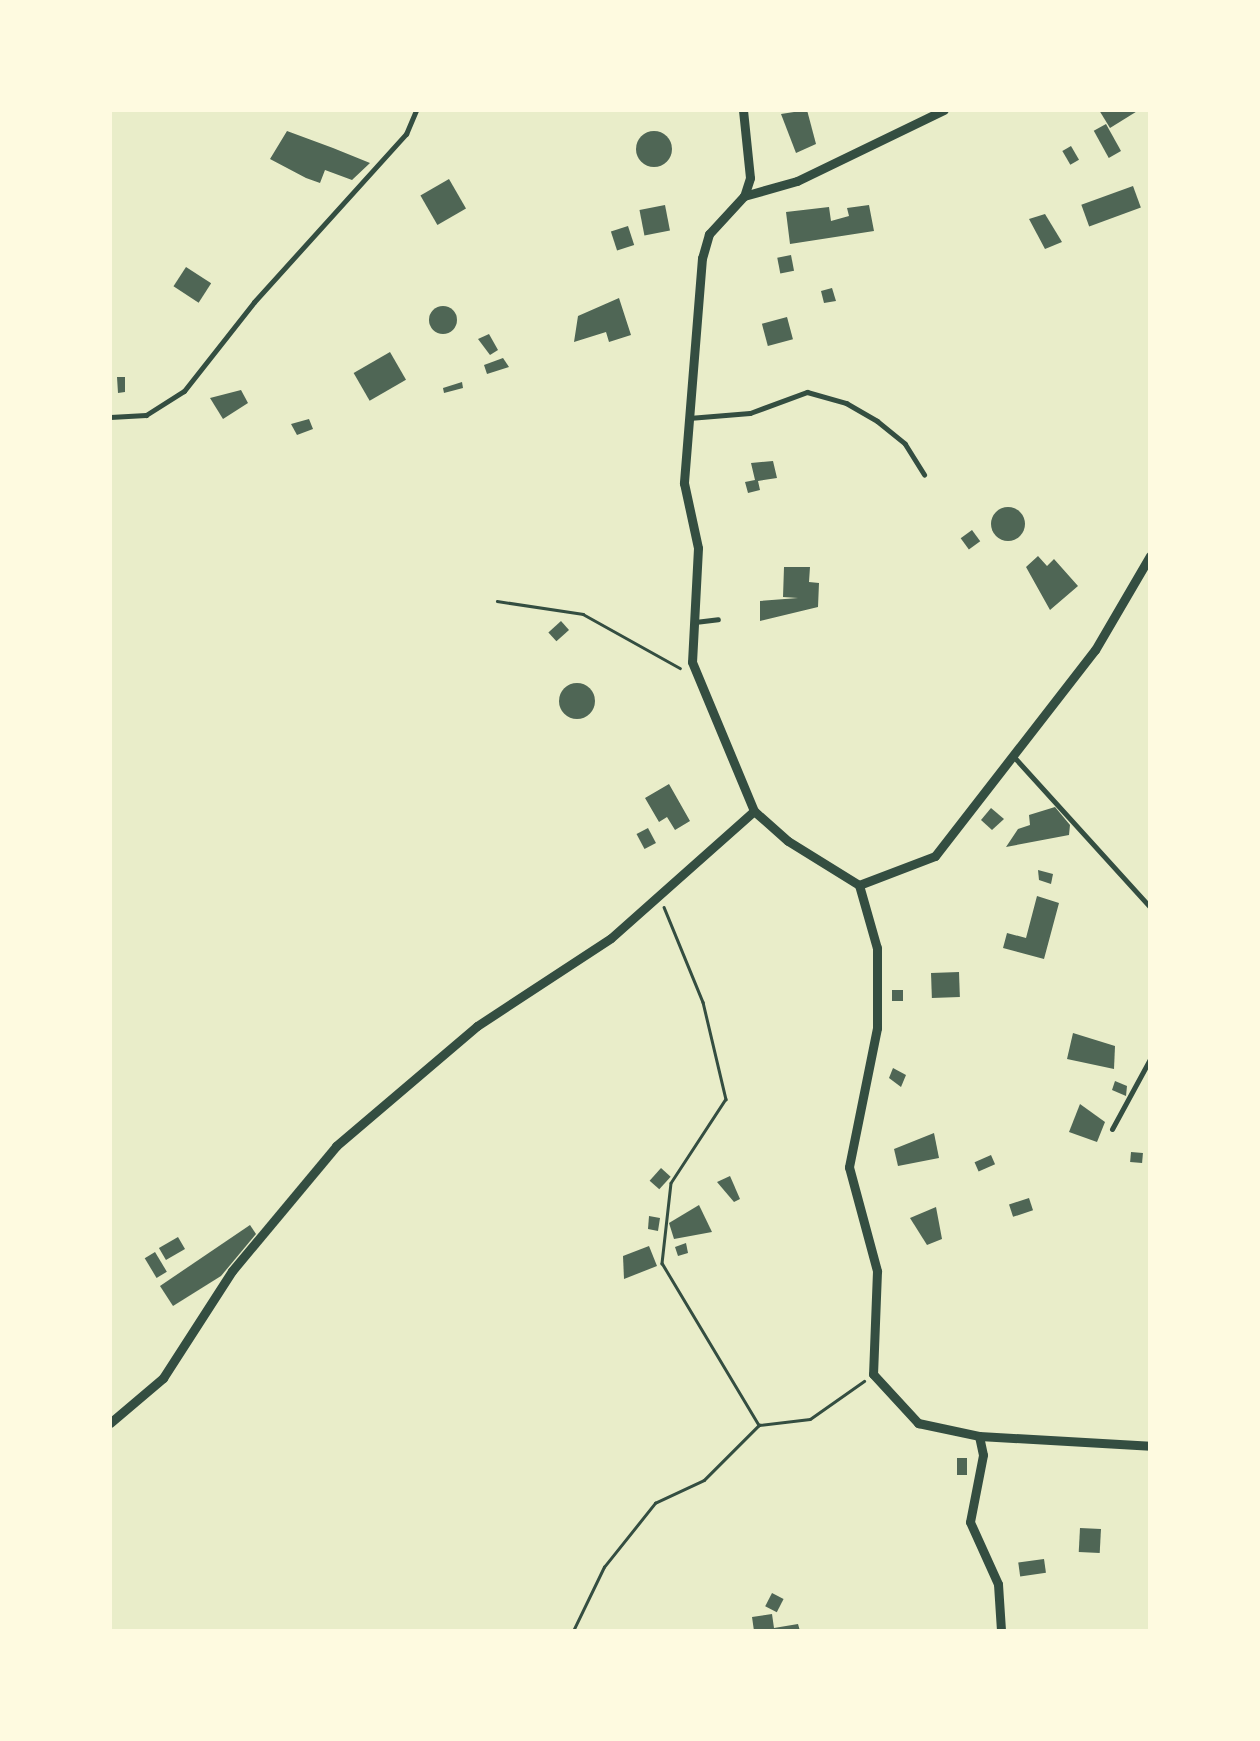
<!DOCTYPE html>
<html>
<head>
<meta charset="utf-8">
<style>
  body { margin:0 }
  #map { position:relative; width:1260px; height:1741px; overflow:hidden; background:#e9edc9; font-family:Barlow,sans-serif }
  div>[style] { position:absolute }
  .building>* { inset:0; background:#4f6655; transform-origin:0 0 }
  .round { border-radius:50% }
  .path>* { height:2.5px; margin:-1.25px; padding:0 1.25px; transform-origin:1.25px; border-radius:1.25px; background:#344e41 }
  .service>* { height:5px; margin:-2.5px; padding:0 2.5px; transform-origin:2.5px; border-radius:2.5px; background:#344e41 }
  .minor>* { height:9px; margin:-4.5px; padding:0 4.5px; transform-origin:4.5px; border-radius:4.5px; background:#344e41 }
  span { translate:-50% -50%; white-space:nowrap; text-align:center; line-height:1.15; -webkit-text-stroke:9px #fefae0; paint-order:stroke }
  .frame { position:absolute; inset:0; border:112px solid #fefae0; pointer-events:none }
</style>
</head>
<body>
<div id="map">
  <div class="building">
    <i style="clip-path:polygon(807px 110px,816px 144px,796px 153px,781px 114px)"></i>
    <i style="clip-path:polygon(1099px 110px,1139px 110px,1110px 128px)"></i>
    <i style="left:1106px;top:124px;width:31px;height:14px;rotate:61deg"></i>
    <i style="clip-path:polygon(287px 131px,333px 148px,370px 163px,352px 180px,325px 170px,320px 183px,306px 178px,270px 159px)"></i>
    <i class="round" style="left:636px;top:131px;width:36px;height:36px"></i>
    <i style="left:1071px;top:146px;width:16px;height:10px;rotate:60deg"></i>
    <i style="left:449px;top:179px;width:34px;height:33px;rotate:60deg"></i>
    <i style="left:1133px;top:186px;width:23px;height:55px;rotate:70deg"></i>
    <i style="left:665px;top:205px;width:26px;height:26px;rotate:79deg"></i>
    <i style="clip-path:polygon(869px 205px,874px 231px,790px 244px,786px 212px,829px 207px,831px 221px,849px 216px,847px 208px)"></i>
    <i style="clip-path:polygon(1045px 214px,1062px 242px,1045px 249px,1029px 219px)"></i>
    <i style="left:628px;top:226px;width:20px;height:18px;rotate:72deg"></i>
    <i style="left:791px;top:255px;width:16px;height:14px;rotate:79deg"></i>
    <i style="left:186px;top:267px;width:30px;height:23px;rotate:33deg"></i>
    <i style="clip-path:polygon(832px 288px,836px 301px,824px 303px,821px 291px)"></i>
    <i style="clip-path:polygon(619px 298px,631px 335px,609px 342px,606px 332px,574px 342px,578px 316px)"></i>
    <i class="round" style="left:429px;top:306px;width:28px;height:28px"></i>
    <i style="left:787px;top:317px;width:23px;height:26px;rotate:75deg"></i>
    <i style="clip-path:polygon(489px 334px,498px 350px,490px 355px,478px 339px)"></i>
    <i style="left:390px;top:352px;width:32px;height:42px;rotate:60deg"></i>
    <i style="clip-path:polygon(503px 358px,509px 367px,487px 374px,484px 365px)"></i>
    <i style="clip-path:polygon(117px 377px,125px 377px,125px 392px,118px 393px)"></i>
    <i style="clip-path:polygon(462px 382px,463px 388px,444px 393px,443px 388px)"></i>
    <i style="clip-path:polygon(241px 390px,248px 403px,223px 419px,210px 398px)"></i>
    <i style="clip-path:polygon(309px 419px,313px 429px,297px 435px,291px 424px)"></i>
    <i style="clip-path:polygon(773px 461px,777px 478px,758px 481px,760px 490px,748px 493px,745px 482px,755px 480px,751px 463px)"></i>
    <i class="round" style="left:991px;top:507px;width:34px;height:34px"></i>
    <i style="left:972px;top:530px;width:14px;height:14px;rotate:54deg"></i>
    <i style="clip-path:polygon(1038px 556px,1047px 566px,1054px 559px,1078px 586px,1050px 610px,1026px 567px)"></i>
    <i style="clip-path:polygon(784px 567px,810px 567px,809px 582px,819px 583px,818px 607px,760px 621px,760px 601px,798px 598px,783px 597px)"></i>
    <i style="left:561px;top:621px;width:12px;height:17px;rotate:48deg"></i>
    <i class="round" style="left:559px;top:683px;width:36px;height:36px"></i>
    <i style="clip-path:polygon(669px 784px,690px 821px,675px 830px,667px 817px,659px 822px,645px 798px)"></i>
    <i style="clip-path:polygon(1055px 807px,1070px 825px,1069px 835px,1006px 847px,1018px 829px,1030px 825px,1029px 815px)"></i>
    <i style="clip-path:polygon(991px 808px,1004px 819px,992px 830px,981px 820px)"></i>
    <i style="left:648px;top:828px;width:17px;height:13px;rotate:62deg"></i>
    <i style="clip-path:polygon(1038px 870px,1053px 874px,1051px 884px,1039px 880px)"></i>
    <i style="clip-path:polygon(1037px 896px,1059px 903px,1044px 959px,1003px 948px,1007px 933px,1026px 938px)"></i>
    <i style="left:959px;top:972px;width:25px;height:28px;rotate:88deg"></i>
    <i style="left:892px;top:990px;width:11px;height:11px"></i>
    <i style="clip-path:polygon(1073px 1033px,1115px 1046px,1114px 1069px,1067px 1059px)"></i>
    <i style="clip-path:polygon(893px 1068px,906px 1075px,901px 1087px,889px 1078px)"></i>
    <i style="clip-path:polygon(1115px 1081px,1127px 1086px,1126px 1096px,1112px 1090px)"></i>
    <i style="clip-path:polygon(1080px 1104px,1105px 1122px,1097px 1142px,1069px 1132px)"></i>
    <i style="clip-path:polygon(934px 1133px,939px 1158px,898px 1166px,894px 1149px)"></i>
    <i style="left:1131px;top:1152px;width:12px;height:10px;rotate:5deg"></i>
    <i style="left:991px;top:1155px;width:10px;height:18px;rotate:66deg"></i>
    <i style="left:661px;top:1168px;width:13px;height:17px;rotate:42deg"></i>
    <i style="clip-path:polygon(730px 1176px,740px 1199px,734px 1202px,717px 1182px)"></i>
    <i style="left:1029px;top:1198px;width:13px;height:21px;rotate:72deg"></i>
    <i style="clip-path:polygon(699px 1205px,712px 1232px,674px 1239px,669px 1223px)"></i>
    <i style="clip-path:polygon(936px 1207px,942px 1239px,927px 1245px,910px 1218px)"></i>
    <i style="clip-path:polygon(649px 1216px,660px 1218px,658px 1231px,648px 1229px)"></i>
    <i style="clip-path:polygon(250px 1225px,256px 1234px,221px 1276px,173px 1306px,160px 1286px)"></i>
    <i style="left:178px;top:1237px;width:14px;height:22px;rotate:60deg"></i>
    <i style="clip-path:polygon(686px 1243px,688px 1253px,678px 1256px,675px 1247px)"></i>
    <i style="clip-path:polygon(649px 1246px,657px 1266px,624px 1279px,623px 1256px)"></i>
    <i style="left:155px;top:1252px;width:23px;height:12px;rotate:59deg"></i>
    <i style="left:957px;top:1458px;width:10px;height:17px"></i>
    <i style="left:1080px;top:1528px;width:21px;height:24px;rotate:3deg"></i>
    <i style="left:1044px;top:1559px;width:14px;height:26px;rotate:82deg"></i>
    <i style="left:772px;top:1593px;width:13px;height:15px;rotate:27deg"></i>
    <i style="clip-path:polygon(772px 1614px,774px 1628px,798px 1624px,800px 1631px,754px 1631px,752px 1617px)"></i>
  </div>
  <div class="path">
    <i style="left:497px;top:601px;width:87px;rotate:8.6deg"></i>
    <i style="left:583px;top:614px;width:111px;rotate:29.1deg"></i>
    <i style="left:664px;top:907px;width:103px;rotate:67.7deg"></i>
    <i style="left:703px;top:1002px;width:100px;rotate:76.7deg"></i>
    <i style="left:726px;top:1099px;width:100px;rotate:123.2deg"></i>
    <i style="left:671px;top:1183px;width:81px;rotate:96.4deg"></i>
    <i style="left:662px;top:1263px;width:189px;rotate:59.1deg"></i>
    <i style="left:573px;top:1631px;width:71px;rotate:-64.2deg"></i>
    <i style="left:604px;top:1567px;width:82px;rotate:-51.4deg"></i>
    <i style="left:655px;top:1503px;width:54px;rotate:-25.1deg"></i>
    <i style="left:704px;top:1480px;width:78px;rotate:-45deg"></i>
    <i style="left:759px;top:1425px;width:51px;rotate:-6.7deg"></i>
    <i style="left:810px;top:1419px;width:66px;rotate:-35.1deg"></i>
  </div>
  <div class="service">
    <i style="left:110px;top:417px;width:36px;rotate:-3deg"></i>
    <i style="left:146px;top:415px;width:45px;rotate:-32.3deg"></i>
    <i style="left:184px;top:391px;width:113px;rotate:-51.8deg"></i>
    <i style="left:254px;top:302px;width:227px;rotate:-47.9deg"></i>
    <i style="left:406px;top:134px;width:26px;rotate:-67deg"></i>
    <i style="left:689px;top:418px;width:61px;rotate:-4.7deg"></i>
    <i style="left:750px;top:413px;width:61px;rotate:-20.2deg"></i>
    <i style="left:807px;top:392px;width:41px;rotate:15.8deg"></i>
    <i style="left:846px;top:403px;width:36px;rotate:30deg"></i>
    <i style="left:877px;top:421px;width:36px;rotate:39deg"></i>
    <i style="left:905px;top:444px;width:36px;rotate:58deg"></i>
    <i style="left:695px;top:622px;width:23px;rotate:-7deg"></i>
    <i style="left:1014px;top:757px;width:202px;rotate:47.8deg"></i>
    <i style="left:1112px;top:1129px;width:80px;rotate:-61.5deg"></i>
  </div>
  <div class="minor">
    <i style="left:743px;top:110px;width:68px;rotate:84.1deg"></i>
    <i style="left:750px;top:178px;width:19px;rotate:108deg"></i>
    <i style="left:744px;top:196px;width:52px;rotate:132.6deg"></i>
    <i style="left:709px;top:234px;width:25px;rotate:106deg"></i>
    <i style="left:702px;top:258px;width:226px;rotate:94.6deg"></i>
    <i style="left:684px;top:483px;width:66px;rotate:77.8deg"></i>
    <i style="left:698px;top:548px;width:114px;rotate:93deg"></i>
    <i style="left:692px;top:662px;width:161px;rotate:67.4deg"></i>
    <i style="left:754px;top:811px;width:45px;rotate:41.4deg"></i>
    <i style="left:788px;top:841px;width:84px;rotate:31.8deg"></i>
    <i style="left:859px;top:885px;width:66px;rotate:74.1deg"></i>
    <i style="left:877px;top:948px;width:80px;rotate:90deg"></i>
    <i style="left:877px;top:1028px;width:142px;rotate:101.4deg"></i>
    <i style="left:849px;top:1167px;width:108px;rotate:74.9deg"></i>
    <i style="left:877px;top:1271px;width:103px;rotate:92.2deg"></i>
    <i style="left:873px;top:1374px;width:67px;rotate:47.4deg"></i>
    <i style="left:918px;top:1423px;width:62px;rotate:12deg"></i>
    <i style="left:979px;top:1436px;width:19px;rotate:78deg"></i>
    <i style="left:983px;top:1455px;width:68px;rotate:101deg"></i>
    <i style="left:970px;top:1522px;width:68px;rotate:65.7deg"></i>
    <i style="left:998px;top:1584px;width:47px;rotate:86.3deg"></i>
    <i style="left:744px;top:196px;width:55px;rotate:-15.8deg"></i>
    <i style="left:797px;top:181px;width:163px;rotate:-25.8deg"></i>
    <i style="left:859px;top:885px;width:81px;rotate:-20.9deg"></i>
    <i style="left:935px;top:856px;width:261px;rotate:-52.2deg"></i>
    <i style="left:1095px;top:650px;width:109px;rotate:-59.7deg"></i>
    <i style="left:110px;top:1423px;width:70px;rotate:-40.3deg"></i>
    <i style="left:163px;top:1378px;width:127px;rotate:-57.2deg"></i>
    <i style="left:232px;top:1271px;width:163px;rotate:-50.2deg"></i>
    <i style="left:336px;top:1146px;width:185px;rotate:-40.4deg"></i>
    <i style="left:477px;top:1026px;width:160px;rotate:-33.3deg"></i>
    <i style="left:611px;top:938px;width:191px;rotate:-41.6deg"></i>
    <i style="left:979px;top:1436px;width:171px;rotate:3.3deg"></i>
  </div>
  <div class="frame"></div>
</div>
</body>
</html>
